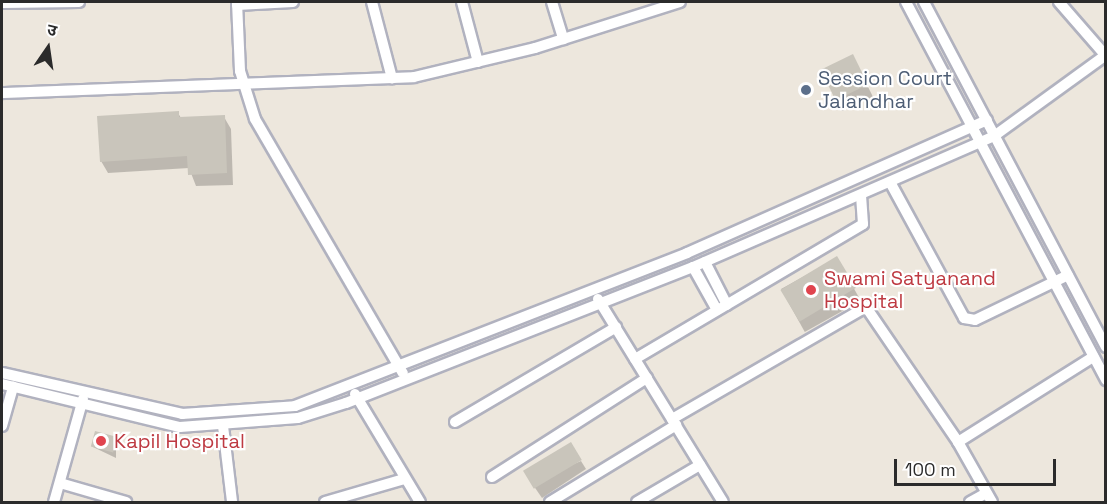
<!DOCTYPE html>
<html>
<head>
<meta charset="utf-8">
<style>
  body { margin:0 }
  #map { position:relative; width:1107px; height:504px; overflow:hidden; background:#ede7dd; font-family:"Space Grotesk","Noto Sans Devanagari",sans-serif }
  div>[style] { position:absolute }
  .shadow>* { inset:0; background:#0003; transform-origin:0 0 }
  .building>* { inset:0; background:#c9c5bb; transform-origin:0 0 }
  .roads { filter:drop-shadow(2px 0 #b1b2bf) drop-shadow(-2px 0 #b1b2bf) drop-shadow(0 2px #b1b2bf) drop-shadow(0 -2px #b1b2bf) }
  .minor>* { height:10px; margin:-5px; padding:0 5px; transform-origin:5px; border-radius:5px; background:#fff }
  .dots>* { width:16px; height:16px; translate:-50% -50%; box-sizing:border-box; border:3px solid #fff; border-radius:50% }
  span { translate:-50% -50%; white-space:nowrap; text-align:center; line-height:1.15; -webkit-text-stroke:4.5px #fff; paint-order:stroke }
  .service-label { font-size:20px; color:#4e5e75 }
  .left { translate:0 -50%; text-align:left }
  .health-label { font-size:20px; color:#be3a42 }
  .frame { position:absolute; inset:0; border:3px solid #2b2b2b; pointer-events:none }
  .north { position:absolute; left:18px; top:18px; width:60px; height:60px; -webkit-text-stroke:4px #fff; paint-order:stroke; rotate:13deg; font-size:16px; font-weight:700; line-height:24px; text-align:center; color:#2b2b2b }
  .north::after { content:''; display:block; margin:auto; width:21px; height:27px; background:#2b2b2b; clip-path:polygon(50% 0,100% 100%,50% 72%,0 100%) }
  .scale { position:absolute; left:894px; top:459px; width:162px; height:27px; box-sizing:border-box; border:3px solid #2b2b2b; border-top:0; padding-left:8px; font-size:18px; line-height:21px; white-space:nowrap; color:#2b2b2b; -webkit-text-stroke:4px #fff; paint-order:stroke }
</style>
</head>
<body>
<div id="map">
  <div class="shadow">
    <i style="clip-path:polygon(853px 56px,873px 97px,842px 111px,836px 99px)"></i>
    <i style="clip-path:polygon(178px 113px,181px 118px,224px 117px,231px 129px,233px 185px,196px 186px,189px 168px,108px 173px,101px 161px)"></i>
    <i style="left:837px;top:258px;width:49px;height:64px;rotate:61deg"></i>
    <i style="clip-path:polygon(116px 438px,116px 458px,93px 447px)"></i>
    <i style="clip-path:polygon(581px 461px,586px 469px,542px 498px,531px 482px)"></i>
  </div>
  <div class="building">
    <i style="left:853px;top:54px;width:34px;height:36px;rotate:64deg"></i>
    <i style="clip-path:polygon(179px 111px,179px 117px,225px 115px,227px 173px,188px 175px,187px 156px,100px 162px,97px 116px)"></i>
    <i style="left:837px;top:256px;width:37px;height:66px;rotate:59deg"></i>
    <i style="left:95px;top:431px;width:23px;height:16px;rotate:15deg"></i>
    <i style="left:571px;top:442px;width:21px;height:56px;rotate:59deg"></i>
  </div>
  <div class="roads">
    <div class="minor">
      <i style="left:237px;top:2px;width:69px;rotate:87.5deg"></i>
      <i style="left:240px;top:71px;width:50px;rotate:72.6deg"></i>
      <i style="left:255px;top:119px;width:294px;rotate:59.8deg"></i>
      <i style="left:372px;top:2px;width:79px;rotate:75.3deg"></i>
      <i style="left:462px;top:2px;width:62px;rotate:75.1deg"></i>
      <i style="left:552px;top:2px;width:39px;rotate:73deg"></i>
      <i style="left:906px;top:2px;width:428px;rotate:62.1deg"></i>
      <i style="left:924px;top:2px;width:390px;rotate:62.2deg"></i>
      <i style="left:1059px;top:2px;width:72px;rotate:49deg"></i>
      <i style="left:2px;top:3px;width:77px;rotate:-0.7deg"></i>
      <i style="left:237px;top:5px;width:56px;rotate:-3.1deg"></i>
      <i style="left:2px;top:93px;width:412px;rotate:-2.2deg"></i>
      <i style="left:414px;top:77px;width:124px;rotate:-13.5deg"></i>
      <i style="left:535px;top:48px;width:152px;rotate:-17.6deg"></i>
      <i style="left:890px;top:182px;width:155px;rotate:61.4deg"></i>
      <i style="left:964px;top:318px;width:11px;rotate:10deg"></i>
      <i style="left:975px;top:320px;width:103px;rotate:-25.8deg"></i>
      <i style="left:705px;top:262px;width:48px;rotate:62.9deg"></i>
      <i style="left:693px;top:267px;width:49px;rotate:60.8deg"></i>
      <i style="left:598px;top:299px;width:238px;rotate:58.4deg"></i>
      <i style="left:635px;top:359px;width:265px;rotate:-30.6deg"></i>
      <i style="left:863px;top:224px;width:29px;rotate:-94deg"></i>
      <i style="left:2px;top:373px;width:185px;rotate:12.8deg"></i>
      <i style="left:182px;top:414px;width:113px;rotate:-4deg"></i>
      <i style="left:295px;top:406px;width:421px;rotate:-21.3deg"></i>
      <i style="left:687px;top:253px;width:328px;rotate:-23.9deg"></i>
      <i style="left:2px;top:384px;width:183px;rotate:13.6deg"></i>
      <i style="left:180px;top:427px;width:118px;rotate:-4.4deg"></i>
      <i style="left:298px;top:418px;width:50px;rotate:-17.4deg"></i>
      <i style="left:346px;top:403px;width:373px;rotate:-21.4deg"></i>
      <i style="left:693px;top:267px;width:328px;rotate:-23.5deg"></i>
      <i style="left:994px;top:136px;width:138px;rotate:-35.9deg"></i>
      <i style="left:355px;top:394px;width:126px;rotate:59deg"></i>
      <i style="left:672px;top:419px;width:224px;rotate:-30deg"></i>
      <i style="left:866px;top:307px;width:163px;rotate:55.7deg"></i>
      <i style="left:958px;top:442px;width:69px;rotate:60.5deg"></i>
      <i style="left:455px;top:422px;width:187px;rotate:-30.5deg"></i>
      <i style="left:2px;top:426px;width:41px;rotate:-74.2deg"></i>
      <i style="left:223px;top:426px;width:77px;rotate:83.2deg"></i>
      <i style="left:958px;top:442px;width:160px;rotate:-32.2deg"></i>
      <i style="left:492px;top:477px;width:184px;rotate:-32.6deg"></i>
      <i style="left:60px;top:483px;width:69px;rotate:16.1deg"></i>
      <i style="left:54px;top:502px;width:107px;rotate:-74.3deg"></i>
      <i style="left:325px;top:502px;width:82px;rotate:-16.2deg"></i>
      <i style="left:550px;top:502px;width:148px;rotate:-31.4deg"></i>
      <i style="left:637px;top:502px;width:73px;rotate:-30.4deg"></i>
      <i style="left:970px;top:502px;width:18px;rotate:-29deg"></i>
    </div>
  </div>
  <div class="dots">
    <i style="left:806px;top:90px;background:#5c6f8a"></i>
    <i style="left:811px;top:290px;background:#e0444e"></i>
    <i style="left:101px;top:441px;background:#e0444e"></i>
  </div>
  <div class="service-label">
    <span class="left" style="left:818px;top:90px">Session Court<br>Jalandhar</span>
  </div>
  <div class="health-label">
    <span class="left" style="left:824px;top:290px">Swami Satyanand<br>Hospital</span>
    <span class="left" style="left:114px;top:441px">Kapil Hospital</span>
  </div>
  <div class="frame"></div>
  <div class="north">उ</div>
  <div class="scale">100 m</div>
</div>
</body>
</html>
